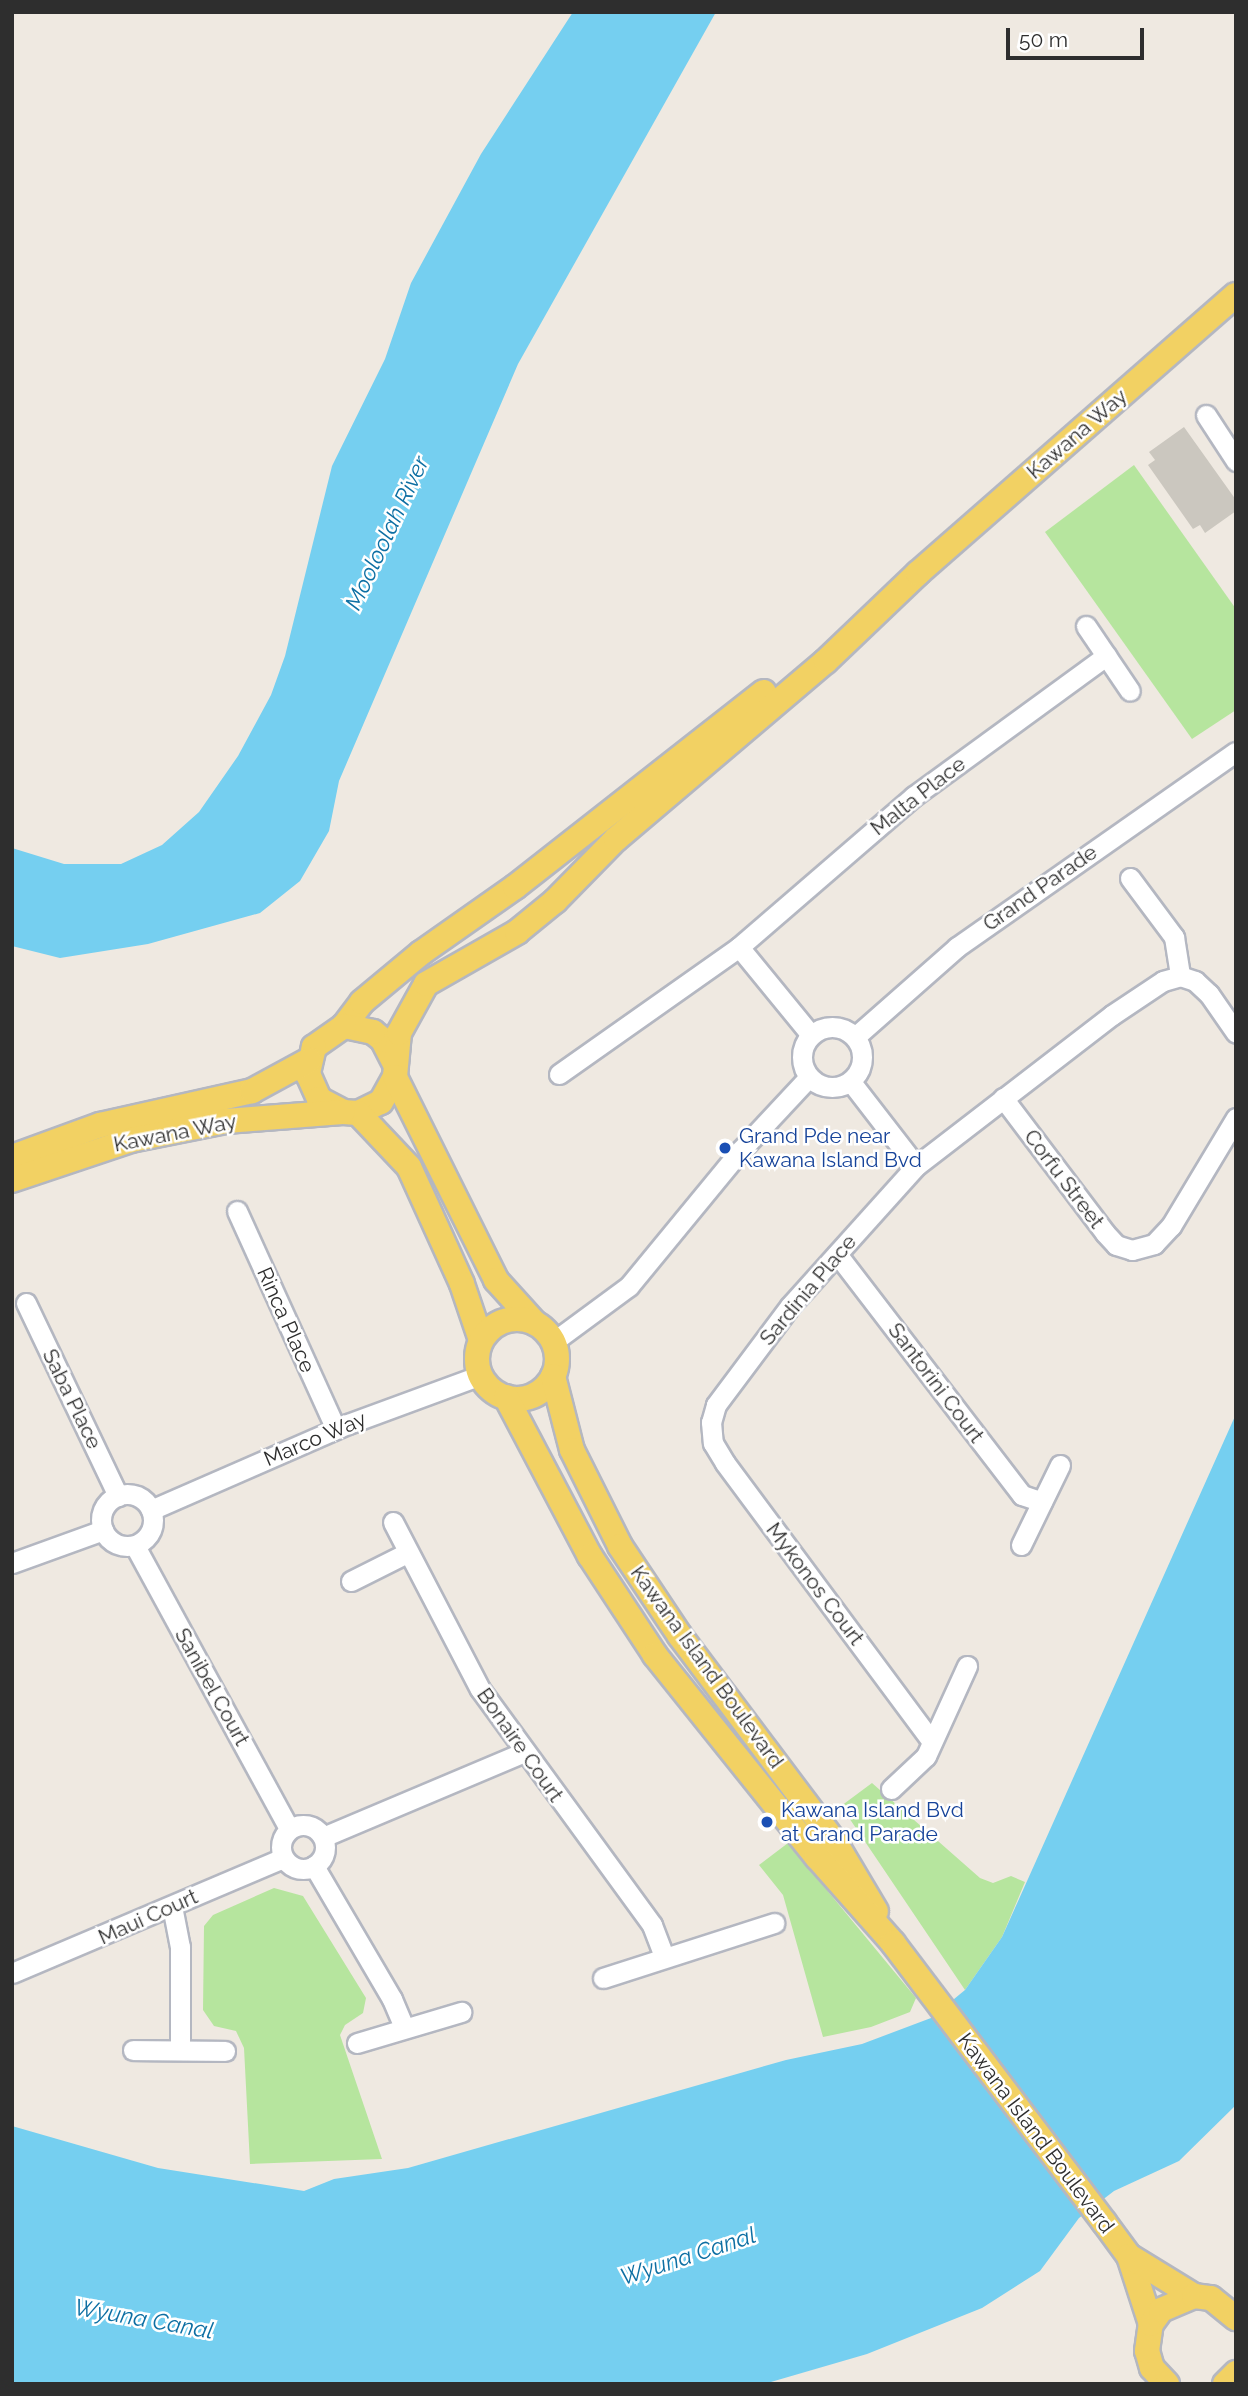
<!DOCTYPE html>
<html>
<head>
<meta charset="utf-8">
<style>
  body { margin:0 }
  #map { position:relative; width:1248px; height:2396px; overflow:hidden; background:#efe9e1; font-family:Raleway,sans-serif }
  div>[style] { position:absolute }
  .green>* { inset:0; background:#b6e59e }
  .water>* { inset:0; background:#75cff0 }
  .building>* { inset:0; background:#cbc7bf }
  .roads { filter:drop-shadow(2px 0 #b4b7c1) drop-shadow(-2px 0 #b4b7c1) drop-shadow(0 2px #b4b7c1) drop-shadow(0 -2px #b4b7c1) }
  .minor>* { height:19px; margin:-9.5px; padding:0 9.5px; transform-origin:9.5px; border-radius:9.5px; background:#fff }
  .minor>.ring { margin:-9.5px; padding:0; box-sizing:content-box; background:none; border:19px solid #fff; border-radius:50% }
  .major>* { height:24px; margin:-12px; padding:0 12px; transform-origin:12px; border-radius:12px; background:#f2d163 }
  .major>.ring { margin:-12px; padding:0; box-sizing:content-box; background:none; border:24px solid #f2d163; border-radius:50% }
  .dots>* { width:19px; height:19px; translate:-50% -50%; box-sizing:border-box; border:4px solid #fff; border-radius:50% }
  span { translate:-50% -50%; white-space:nowrap; text-align:center; line-height:1.15; -webkit-text-stroke:5px #fff; paint-order:stroke }
  .street-label { font-size:21px; color:#2e2e2e }
  .transit-label { font-size:21px; color:#164399 }
  .left { translate:0 -50%; text-align:left }
  .water-label { font-size:23px; color:#0d6fa3; font-style:italic }
  .frame { position:absolute; inset:0; border:14px solid #2e2e2e; pointer-events:none }
  .scale { position:absolute; left:1006px; top:28px; width:138px; height:32px; box-sizing:border-box; border:4px solid #2e2e2e; border-top:0; padding-left:9px; font-size:21px; line-height:24px; white-space:nowrap; color:#2e2e2e; -webkit-text-stroke:5px #fff; paint-order:stroke }
</style>
</head>
<body>
<div id="map">
  <div class="green">
    <i style="clip-path:polygon(1134px 465px,1236px 609px,1236px 710px,1192px 739px,1045px 532px)"></i>
    <i style="clip-path:polygon(872px 1783px,980px 1878px,993px 1883px,1011px 1876px,1025px 1882px,1002px 1937px,965px 1990px,841px 1806px)"></i>
    <i style="clip-path:polygon(788px 1843px,916px 1998px,910px 2012px,871px 2027px,823px 2037px,783px 1895px,759px 1865px)"></i>
    <i style="clip-path:polygon(274px 1888px,303px 1896px,366px 1998px,363px 2013px,345px 2025px,340px 2035px,382px 2159px,250px 2164px,244px 2048px,236px 2031px,214px 2026px,203px 2010px,204px 1926px,213px 1915px)"></i>
  </div>
  <div class="water">
    <i style="clip-path:polygon(573px 12px,716px 12px,518px 364px,339px 781px,329px 831px,300px 881px,260px 913px,148px 944px,60px 958px,12px 946px,12px 848px,64px 864px,121px 864px,162px 845px,199px 812px,238px 756px,271px 695px,285px 656px,332px 466px,385px 359px,411px 283px,481px 154px)"></i>
    <i style="clip-path:polygon(1236px 1414px,1236px 2105px,1179px 2161px,1114px 2191px,1079px 2218px,1040px 2271px,982px 2308px,867px 2354px,764px 2384px,12px 2384px,12px 2126px,158px 2168px,304px 2191px,334px 2179px,408px 2168px,786px 2060px,862px 2044px,931px 2018px,965px 1990px,1002px 1937px)"></i>
  </div>
  <div class="building">
    <i style="clip-path:polygon(1184px 427px,1236px 500px,1236px 511px,1205px 533px,1200px 525px,1193px 529px,1148px 465px,1155px 460px,1149px 452px)"></i>
  </div>
  <div class="roads">
    <div class="minor">
      <i style="left:1206px;top:415px;width:55px;rotate:56.9deg"></i>
      <i style="left:1086px;top:626px;width:78px;rotate:55.9deg"></i>
      <i style="left:1130px;top:878px;width:74px;rotate:53.3deg"></i>
      <i style="left:1174px;top:937px;width:39px;rotate:81deg"></i>
      <i style="left:739px;top:947px;width:114px;rotate:50.7deg"></i>
      <i style="left:1180px;top:976px;width:16px;rotate:18deg"></i>
      <i style="left:1195px;top:981px;width:19px;rotate:43deg"></i>
      <i style="left:1209px;top:994px;width:47px;rotate:55.3deg"></i>
      <i class="ring" style="left:802px;top:1027px;width:41px;height:41px"></i>
      <i style="left:855px;top:1037px;width:136px;rotate:-41.4deg"></i>
      <i style="left:957px;top:947px;width:340px;rotate:-35deg"></i>
      <i style="left:559px;top:1074px;width:220px;rotate:-35.2deg"></i>
      <i style="left:739px;top:947px;width:231px;rotate:-40.8deg"></i>
      <i style="left:914px;top:796px;width:238px;rotate:-36.1deg"></i>
      <i style="left:851px;top:1082px;width:106px;rotate:52.3deg"></i>
      <i style="left:916px;top:1166px;width:247px;rotate:-37.6deg"></i>
      <i style="left:1112px;top:1015px;width:61px;rotate:-33.7deg"></i>
      <i style="left:1163px;top:981px;width:18px;rotate:-16deg"></i>
      <i style="left:1003px;top:1098px;width:169px;rotate:52.9deg"></i>
      <i style="left:1105px;top:1233px;width:16px;rotate:47deg"></i>
      <i style="left:1116px;top:1245px;width:17px;rotate:17deg"></i>
      <i style="left:1132px;top:1250px;width:23px;rotate:-15deg"></i>
      <i style="left:1154px;top:1244px;width:25px;rotate:-47deg"></i>
      <i style="left:1171px;top:1226px;width:126px;rotate:-59deg"></i>
      <i style="left:916px;top:1166px;width:188px;rotate:132deg"></i>
      <i style="left:790px;top:1306px;width:124px;rotate:126.8deg"></i>
      <i style="left:716px;top:1405px;width:18px;rotate:106deg"></i>
      <i style="left:711px;top:1422px;width:21px;rotate:85deg"></i>
      <i style="left:713px;top:1443px;width:23px;rotate:59deg"></i>
      <i style="left:725px;top:1463px;width:347px;rotate:53.4deg"></i>
      <i style="left:237px;top:1211px;width:239px;rotate:65.6deg"></i>
      <i style="left:837px;top:1254px;width:304px;rotate:52.5deg"></i>
      <i style="left:1022px;top:1495px;width:21px;rotate:19deg"></i>
      <i style="left:26px;top:1303px;width:214px;rotate:64.5deg"></i>
      <i style="left:553px;top:1342px;width:94px;rotate:-36.4deg"></i>
      <i style="left:629px;top:1286px;width:175px;rotate:-50.6deg"></i>
      <i style="left:740px;top:1151px;width:101px;rotate:-47deg"></i>
      <i class="ring" style="left:101px;top:1494px;width:33px;height:33px"></i>
      <i style="left:151px;top:1510px;width:215px;rotate:-23.6deg"></i>
      <i style="left:348px;top:1424px;width:142px;rotate:-20.2deg"></i>
      <i style="left:393px;top:1522px;width:188px;rotate:62.5deg"></i>
      <i style="left:480px;top:1689px;width:292px;rotate:53.9deg"></i>
      <i style="left:652px;top:1925px;width:33px;rotate:69deg"></i>
      <i style="left:1021px;top:1545px;width:89px;rotate:-64deg"></i>
      <i style="left:135px;top:1546px;width:321px;rotate:61.4deg"></i>
      <i style="left:12px;top:1563px;width:97px;rotate:-19.9deg"></i>
      <i style="left:351px;top:1581px;width:63px;rotate:-26.6deg"></i>
      <i style="left:891px;top:1789px;width:48px;rotate:-43.3deg"></i>
      <i style="left:926px;top:1756px;width:99px;rotate:-65.5deg"></i>
      <i class="ring" style="left:281px;top:1825px;width:25px;height:25px"></i>
      <i style="left:323px;top:1837px;width:216px;rotate:-22.9deg"></i>
      <i style="left:314px;top:1866px;width:154px;rotate:59.6deg"></i>
      <i style="left:392px;top:1999px;width:30px;rotate:67deg"></i>
      <i style="left:172px;top:1906px;width:42px;rotate:79deg"></i>
      <i style="left:180px;top:1947px;width:101px;rotate:90deg"></i>
      <i style="left:12px;top:1973px;width:294px;rotate:-23deg"></i>
      <i style="left:603px;top:1978px;width:180px;rotate:-17.8deg"></i>
      <i style="left:357px;top:2043px;width:109px;rotate:-16.6deg"></i>
      <i style="left:133px;top:2050px;width:92px;rotate:0.6deg"></i>
    </div>
    <div class="major">
      <i style="left:344px;top:1026px;width:30px;rotate:-53deg"></i>
      <i style="left:362px;top:1002px;width:77px;rotate:-39.7deg"></i>
      <i style="left:421px;top:953px;width:115px;rotate:-35.1deg"></i>
      <i style="left:515px;top:887px;width:316px;rotate:-38.1deg"></i>
      <i style="left:394px;top:1062px;width:25px;rotate:-117deg"></i>
      <i style="left:383px;top:1040px;width:13px;rotate:-141deg"></i>
      <i style="left:373px;top:1032px;width:30px;rotate:-168deg"></i>
      <i style="left:344px;top:1026px;width:37px;rotate:145deg"></i>
      <i style="left:314px;top:1047px;width:28px;rotate:103deg"></i>
      <i style="left:308px;top:1074px;width:27px;rotate:66deg"></i>
      <i style="left:319px;top:1099px;width:27px;rotate:28deg"></i>
      <i style="left:343px;top:1112px;width:15px;rotate:4deg"></i>
      <i style="left:358px;top:1113px;width:25px;rotate:-26deg"></i>
      <i style="left:381px;top:1102px;width:29px;rotate:-61deg"></i>
      <i style="left:395px;top:1077px;width:44px;rotate:-84.8deg"></i>
      <i style="left:399px;top:1033px;width:56px;rotate:-61.1deg"></i>
      <i style="left:426px;top:984px;width:105px;rotate:-29.7deg"></i>
      <i style="left:517px;top:932px;width:49px;rotate:-39.2deg"></i>
      <i style="left:555px;top:901px;width:87px;rotate:-45.5deg"></i>
      <i style="left:616px;top:839px;width:275px;rotate:-40.3deg"></i>
      <i style="left:826px;top:661px;width:127px;rotate:-43.7deg"></i>
      <i style="left:918px;top:573px;width:422px;rotate:-41.2deg"></i>
      <i style="left:395px;top:1077px;width:227px;rotate:63.5deg"></i>
      <i style="left:496px;top:1280px;width:58px;rotate:47.8deg"></i>
      <i style="left:358px;top:1113px;width:74px;rotate:46.6deg"></i>
      <i style="left:409px;top:1167px;width:128px;rotate:65.6deg"></i>
      <i style="left:462px;top:1284px;width:59px;rotate:71.3deg"></i>
      <i style="left:12px;top:1157px;width:94px;rotate:-20deg"></i>
      <i style="left:100px;top:1125px;width:156px;rotate:-12.6deg"></i>
      <i style="left:252px;top:1091px;width:65px;rotate:-28.5deg"></i>
      <i style="left:12px;top:1180px;width:126px;rotate:-18.6deg"></i>
      <i style="left:131px;top:1140px;width:97px;rotate:-11.3deg"></i>
      <i style="left:226px;top:1121px;width:117px;rotate:-4.4deg"></i>
      <i class="ring" style="left:477px;top:1319px;width:56px;height:56px"></i>
      <i style="left:553px;top:1376px;width:76px;rotate:75.6deg"></i>
      <i style="left:572px;top:1450px;width:107px;rotate:63.4deg"></i>
      <i style="left:620px;top:1546px;width:108px;rotate:56.3deg"></i>
      <i style="left:680px;top:1636px;width:260px;rotate:53.1deg"></i>
      <i style="left:836px;top:1844px;width:78px;rotate:59.2deg"></i>
      <i style="left:506px;top:1397px;width:180px;rotate:62.2deg"></i>
      <i style="left:590px;top:1556px;width:118px;rotate:56.7deg"></i>
      <i style="left:655px;top:1655px;width:259px;rotate:51.3deg"></i>
      <i style="left:817px;top:1857px;width:115px;rotate:48.5deg"></i>
      <i style="left:893px;top:1943px;width:350px;rotate:52.9deg"></i>
      <i style="left:1104px;top:2222px;width:42px;rotate:53.7deg"></i>
      <i style="left:1129px;top:2256px;width:71px;rotate:72.1deg"></i>
      <i style="left:1129px;top:2256px;width:76px;rotate:31.6deg"></i>
      <i style="left:1167px;top:2384px;width:22px;rotate:-133deg"></i>
      <i style="left:1152px;top:2368px;width:18px;rotate:-106deg"></i>
      <i style="left:1147px;top:2351px;width:27px;rotate:-82deg"></i>
      <i style="left:1151px;top:2324px;width:17px;rotate:-54deg"></i>
      <i style="left:1161px;top:2310px;width:36px;rotate:-23deg"></i>
      <i style="left:1194px;top:2296px;width:17px;rotate:7deg"></i>
      <i style="left:1211px;top:2298px;width:32px;rotate:39deg"></i>
      <i style="left:1225px;top:2384px;width:16px;rotate:-45deg"></i>
    </div>
  </div>
  <div class="dots">
    <i style="left:725px;top:1148px;background:#1a4fb4"></i>
    <i style="left:767px;top:1822px;background:#1a4fb4"></i>
  </div>
  <div class="street-label">
    <span style="left:1077px;top:434px;rotate:-41deg">Kawana Way</span>
    <span style="left:918px;top:796px;rotate:-38deg">Malta Place</span>
    <span style="left:1040px;top:888px;rotate:-35deg">Grand Parade</span>
    <span style="left:175px;top:1133px;rotate:-11deg">Kawana Way</span>
    <span style="left:1064px;top:1179px;rotate:53deg">Corfu Street</span>
    <span style="left:808px;top:1290px;rotate:-50deg">Sardinia Place</span>
    <span style="left:286px;top:1320px;rotate:66deg">Rinca Place</span>
    <span style="left:936px;top:1383px;rotate:53deg">Santorini Court</span>
    <span style="left:72px;top:1399px;rotate:64deg">Saba Place</span>
    <span style="left:315px;top:1439px;rotate:-23deg">Marco Way</span>
    <span style="left:815px;top:1584px;rotate:53deg">Mykonos Court</span>
    <span style="left:707px;top:1667px;rotate:54deg">Kawana Island Boulevard</span>
    <span style="left:212px;top:1687px;rotate:61deg">Sanibel Court</span>
    <span style="left:520px;top:1745px;rotate:55deg">Bonaire Court</span>
    <span style="left:148px;top:1917px;rotate:-24deg">Maui Court</span>
    <span style="left:1036px;top:2133px;rotate:53deg">Kawana Island Boulevard</span>
  </div>
  <div class="transit-label">
    <span class="left" style="left:739px;top:1148px">Grand Pde near<br>Kawana Island Bvd</span>
    <span class="left" style="left:781px;top:1822px">Kawana Island Bvd<br>at Grand Parade</span>
  </div>
  <div class="water-label">
    <span style="left:387px;top:533px;rotate:-65deg">Mooloolah River</span>
    <span style="left:688px;top:2256px;rotate:-18deg">Wyuna Canal</span>
    <span style="left:144px;top:2319px;rotate:10deg">Wyuna Canal</span>
  </div>
  <div class="frame"></div>
  <div class="scale">50 m</div>
</div>
</body>
</html>
